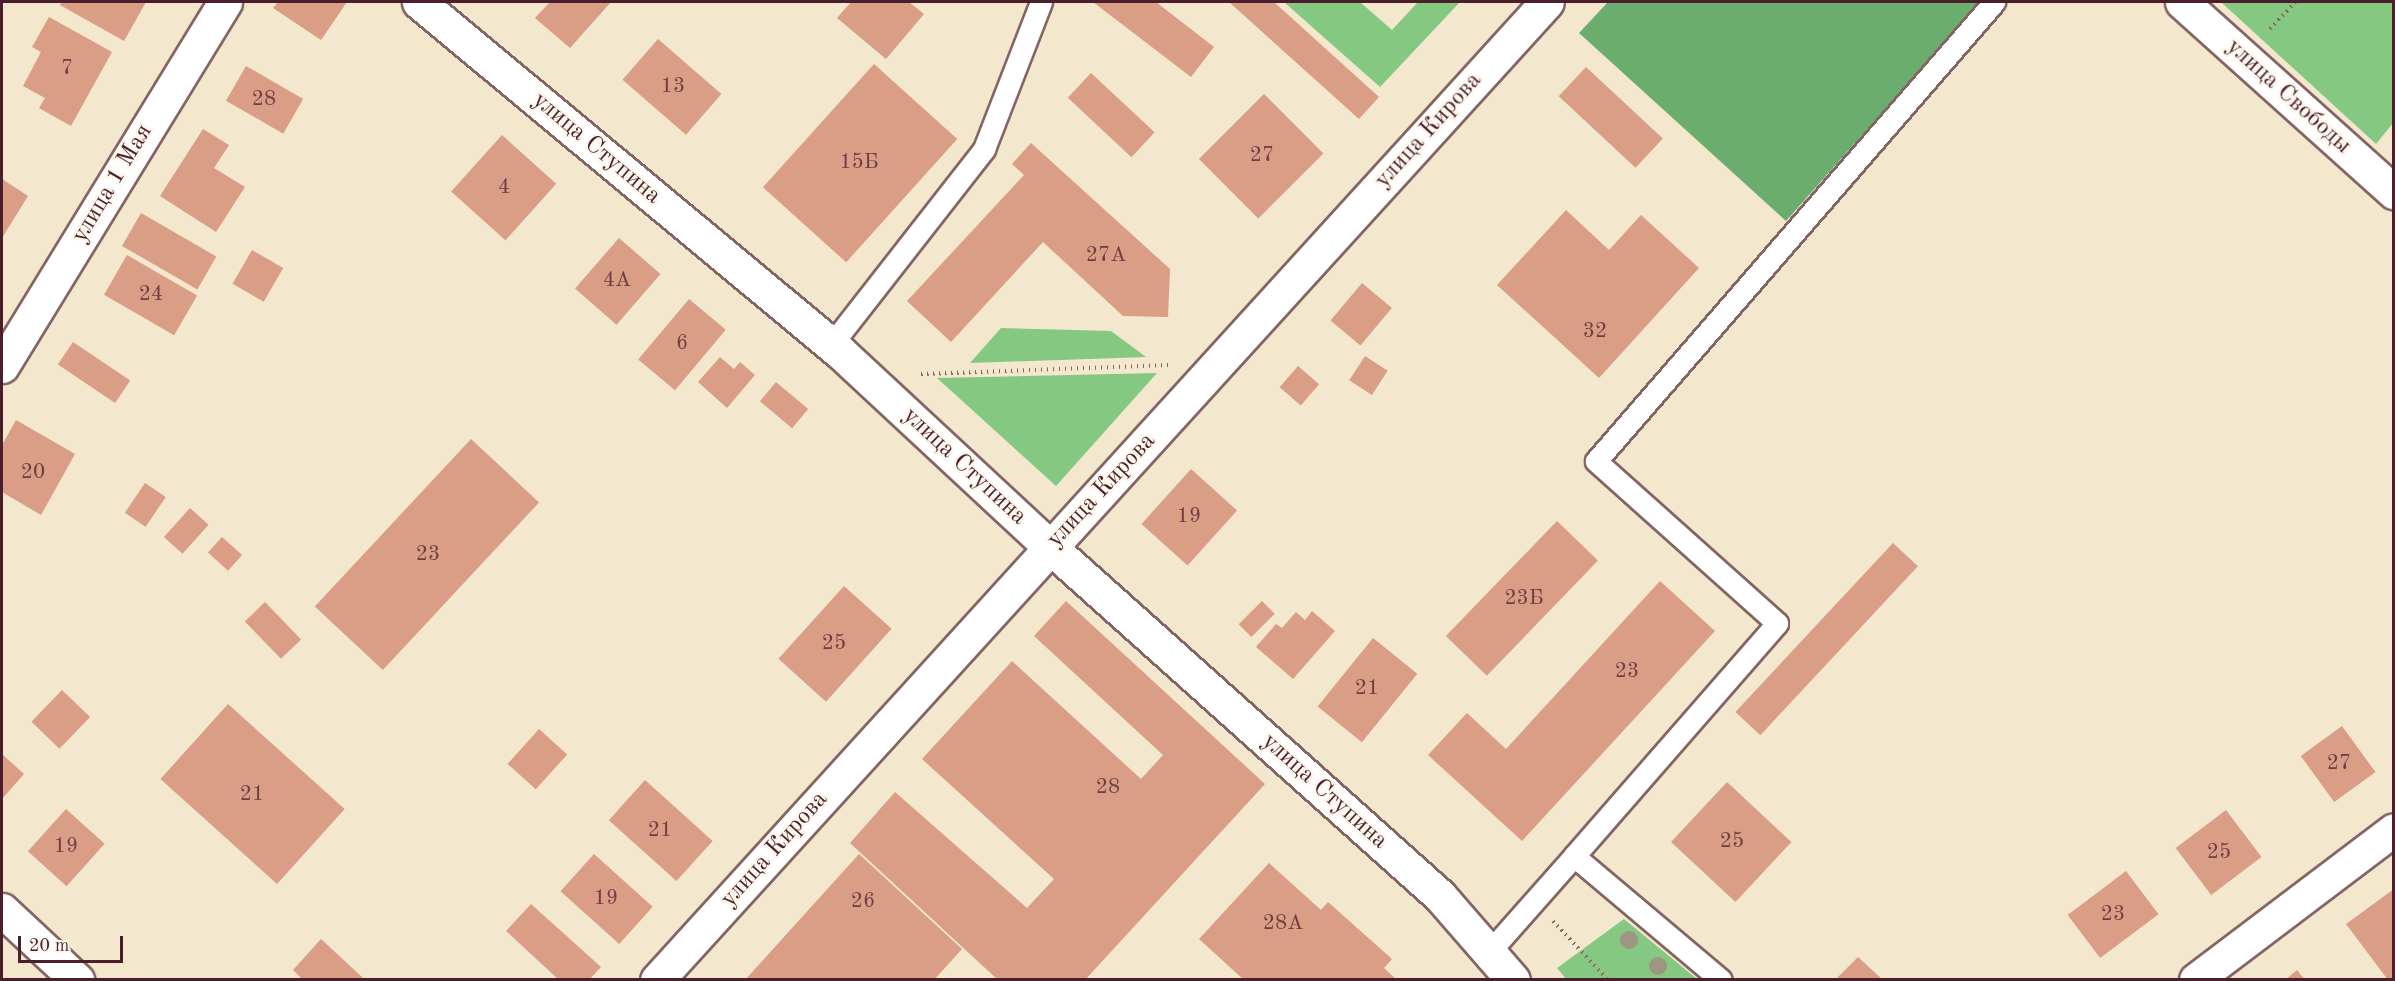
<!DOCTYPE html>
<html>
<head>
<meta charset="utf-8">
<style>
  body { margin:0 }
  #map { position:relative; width:2395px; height:981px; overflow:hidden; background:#f3e7ce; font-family:"Old Standard TT",serif }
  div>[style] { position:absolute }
  .green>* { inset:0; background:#84c881 }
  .forest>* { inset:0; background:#6bac6f }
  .building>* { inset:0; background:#da9d85; transform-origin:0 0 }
  .path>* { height:4px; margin-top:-2px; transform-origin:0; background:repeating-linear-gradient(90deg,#856564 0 1.5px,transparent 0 6px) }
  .roads { filter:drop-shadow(2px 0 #856564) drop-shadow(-2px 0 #856564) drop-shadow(0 2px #856564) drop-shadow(0 -2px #856564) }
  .service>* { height:21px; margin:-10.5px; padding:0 10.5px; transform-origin:10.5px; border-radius:10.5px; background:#fff }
  .pedestrian>* { height:32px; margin:-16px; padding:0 16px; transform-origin:16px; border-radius:16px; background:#fff }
  .minor>* { height:33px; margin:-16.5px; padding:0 16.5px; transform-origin:16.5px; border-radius:16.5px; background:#fff }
  .tertiary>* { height:33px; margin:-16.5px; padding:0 16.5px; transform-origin:16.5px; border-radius:16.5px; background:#fff }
  .trees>* { width:18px; height:18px; margin:-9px; border-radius:50%; background:#9f9583 }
  span { translate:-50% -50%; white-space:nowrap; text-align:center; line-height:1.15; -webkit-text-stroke:5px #fbf7ec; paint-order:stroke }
  .number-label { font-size:21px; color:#6e3e42 }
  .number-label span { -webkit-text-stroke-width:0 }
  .street-label { font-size:24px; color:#4a1f2b }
  .frame { position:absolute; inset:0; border:3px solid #4a1f2b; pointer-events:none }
  .scale { position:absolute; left:18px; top:936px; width:105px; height:27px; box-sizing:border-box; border:3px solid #4a1f2b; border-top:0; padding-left:8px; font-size:18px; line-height:21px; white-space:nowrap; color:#4a1f2b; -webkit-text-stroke:4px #fbf7ec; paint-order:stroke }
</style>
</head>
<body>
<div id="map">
  <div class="green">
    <i style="clip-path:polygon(1284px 2px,1360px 2px,1392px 30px,1418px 2px,1460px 2px,1380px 87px)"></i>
    <i style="clip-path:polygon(2221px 2px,2393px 2px,2393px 123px,2376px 144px)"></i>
    <i style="clip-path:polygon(1001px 328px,1111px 331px,1146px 357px,970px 363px)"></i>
    <i style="clip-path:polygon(1157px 373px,1056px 486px,937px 378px)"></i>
    <i style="clip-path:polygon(1624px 919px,1697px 979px,1566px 979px,1557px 968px)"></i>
  </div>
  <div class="forest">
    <i style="clip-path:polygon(1608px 2px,1980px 2px,1786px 221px,1579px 33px)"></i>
  </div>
  <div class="building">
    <i style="clip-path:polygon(62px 2px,146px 2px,124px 41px,60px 5px)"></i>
    <i style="clip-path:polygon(278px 2px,347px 2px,321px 40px,273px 8px)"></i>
    <i style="clip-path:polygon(550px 2px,611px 2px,570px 48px,535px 18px)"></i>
    <i style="clip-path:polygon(851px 2px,909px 2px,924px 14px,886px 59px,837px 18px)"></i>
    <i style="clip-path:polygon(1093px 2px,1156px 2px,1214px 47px,1191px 77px)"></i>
    <i style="clip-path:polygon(1229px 2px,1274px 2px,1379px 97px,1359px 119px)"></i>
    <i style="clip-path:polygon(49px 17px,112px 52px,71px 126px,39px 108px,45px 98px,23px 86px,41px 52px,32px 47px)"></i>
    <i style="left:658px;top:39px;width:84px;height:54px;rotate:41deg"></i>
    <i style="left:874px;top:64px;width:112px;height:166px;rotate:42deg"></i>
    <i style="left:246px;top:66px;width:66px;height:40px;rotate:30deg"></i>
    <i style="left:1586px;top:67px;width:105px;height:40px;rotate:43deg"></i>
    <i style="left:1091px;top:73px;width:87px;height:34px;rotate:43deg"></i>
    <i style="left:1264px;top:94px;width:84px;height:92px;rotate:45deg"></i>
    <i style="clip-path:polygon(203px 129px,229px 145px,214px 168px,245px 187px,216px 232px,160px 196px)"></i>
    <i style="left:502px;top:135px;width:73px;height:76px;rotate:42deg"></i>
    <i style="clip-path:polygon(1031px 143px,1170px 269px,1168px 317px,1123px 316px,1043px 242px,951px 342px,907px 301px,1024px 175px,1012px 164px)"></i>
    <i style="clip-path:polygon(2px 179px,28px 196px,2px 238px)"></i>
    <i style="clip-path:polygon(1566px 210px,1609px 250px,1641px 215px,1699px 268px,1599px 378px,1497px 285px)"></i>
    <i style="left:141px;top:213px;width:87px;height:38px;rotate:30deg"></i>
    <i style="left:619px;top:238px;width:55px;height:67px;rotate:41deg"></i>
    <i style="left:252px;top:250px;width:36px;height:39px;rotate:30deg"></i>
    <i style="left:127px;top:255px;width:81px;height:46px;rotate:30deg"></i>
    <i style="left:1362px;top:283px;width:39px;height:49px;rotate:40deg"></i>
    <i style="left:689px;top:299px;width:48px;height:79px;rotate:40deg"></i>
    <i style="left:73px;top:342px;width:69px;height:27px;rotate:34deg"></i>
    <i style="left:1365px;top:356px;width:27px;height:29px;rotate:33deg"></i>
    <i style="clip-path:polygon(720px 357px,734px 369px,740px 362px,755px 375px,727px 408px,698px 382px)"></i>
    <i style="left:1298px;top:366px;width:28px;height:28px;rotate:41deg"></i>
    <i style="left:776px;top:382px;width:42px;height:25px;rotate:40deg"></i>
    <i style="clip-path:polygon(16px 420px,75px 454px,41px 515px,2px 492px,2px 445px)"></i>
    <i style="left:471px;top:439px;width:93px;height:229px;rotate:43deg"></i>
    <i style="left:1191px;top:469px;width:62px;height:74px;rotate:42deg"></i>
    <i style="left:145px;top:483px;width:25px;height:36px;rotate:34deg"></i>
    <i style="left:190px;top:508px;width:25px;height:39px;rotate:42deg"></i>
    <i style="left:1557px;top:521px;width:57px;height:160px;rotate:44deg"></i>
    <i style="left:222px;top:537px;width:27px;height:21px;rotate:42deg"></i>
    <i style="left:1893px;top:543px;width:34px;height:231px;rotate:43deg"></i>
    <i style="clip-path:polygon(1660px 581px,1715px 631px,1522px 841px,1428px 755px,1467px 713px,1506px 749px)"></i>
    <i style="left:844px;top:586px;width:64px;height:98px;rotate:42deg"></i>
    <i style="clip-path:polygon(1066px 601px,1265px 784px,1085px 980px,998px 980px,850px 843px,895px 792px,1027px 908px,1054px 879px,922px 759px,1012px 661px,1141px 779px,1163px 755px,1034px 636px)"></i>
    <i style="left:1262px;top:601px;width:18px;height:33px;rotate:45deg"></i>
    <i style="left:265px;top:602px;width:52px;height:28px;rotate:46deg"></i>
    <i style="clip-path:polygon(1312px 611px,1335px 631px,1293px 679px,1256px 647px,1276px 624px,1282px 628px,1296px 612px,1305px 620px)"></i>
    <i style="left:1373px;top:638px;width:57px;height:88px;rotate:39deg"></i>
    <i style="left:62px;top:690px;width:39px;height:44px;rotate:44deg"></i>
    <i style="left:228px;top:704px;width:157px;height:101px;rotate:42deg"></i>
    <i style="left:2342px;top:726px;width:57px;height:51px;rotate:54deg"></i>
    <i style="left:539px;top:729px;width:38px;height:47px;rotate:42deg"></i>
    <i style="clip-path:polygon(2px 754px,24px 774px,2px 799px)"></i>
    <i style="left:645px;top:780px;width:91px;height:54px;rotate:42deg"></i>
    <i style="left:1727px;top:782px;width:88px;height:82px;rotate:43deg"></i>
    <i style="left:66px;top:809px;width:52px;height:57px;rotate:42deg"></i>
    <i style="left:2226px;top:810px;width:59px;height:63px;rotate:53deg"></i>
    <i style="left:594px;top:854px;width:79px;height:50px;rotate:42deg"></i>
    <i style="clip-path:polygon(859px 854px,962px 949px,934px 980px,745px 980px)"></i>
    <i style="clip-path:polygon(1269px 863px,1321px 910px,1328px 902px,1392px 959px,1384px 968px,1397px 980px,1244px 980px,1199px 939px)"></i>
    <i style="left:2126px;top:871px;width:54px;height:73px;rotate:53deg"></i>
    <i style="clip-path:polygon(2394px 889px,2394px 980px,2388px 980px,2346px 924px)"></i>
    <i style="clip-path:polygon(531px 904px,601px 967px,589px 980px,559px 980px,506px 931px)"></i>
    <i style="clip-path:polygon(321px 939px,363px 978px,361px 980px,303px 980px,293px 970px)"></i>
    <i style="clip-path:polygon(1858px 957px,1883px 980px,1835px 980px)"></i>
    <i style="clip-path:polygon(2297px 970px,2305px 980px,2285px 980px)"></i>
  </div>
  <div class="path">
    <i style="left:2270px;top:29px;width:37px;rotate:-47deg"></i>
    <i style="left:921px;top:374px;width:248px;rotate:-2.1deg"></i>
    <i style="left:1553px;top:921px;width:81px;rotate:47deg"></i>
  </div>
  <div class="roads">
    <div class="service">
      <i style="left:831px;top:345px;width:249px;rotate:-52deg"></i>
      <i style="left:984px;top:149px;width:158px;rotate:-68.8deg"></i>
      <i style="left:1574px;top:856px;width:309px;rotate:-48.9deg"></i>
      <i style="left:1777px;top:623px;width:243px;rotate:-138.2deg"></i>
      <i style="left:1596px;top:461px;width:608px;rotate:-49.07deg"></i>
      <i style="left:1490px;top:951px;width:127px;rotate:-48.5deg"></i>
      <i style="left:1574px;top:856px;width:192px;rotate:40.1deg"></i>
    </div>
    <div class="pedestrian">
      <i style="left:2196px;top:980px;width:248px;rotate:-37.1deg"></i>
    </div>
    <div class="minor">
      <i style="left:419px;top:2px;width:547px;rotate:39.74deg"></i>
      <i style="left:840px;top:352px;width:287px;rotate:42.9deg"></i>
      <i style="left:1050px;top:547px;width:523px;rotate:41.82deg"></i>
      <i style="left:1440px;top:896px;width:111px;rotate:49deg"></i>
      <i style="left:2px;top:366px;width:427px;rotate:-58.5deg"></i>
      <i style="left:2px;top:910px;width:103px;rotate:43deg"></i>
    </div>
    <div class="tertiary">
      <i style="left:2182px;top:2px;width:285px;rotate:41.9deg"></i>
      <i style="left:657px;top:980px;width:1322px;rotate:-47.7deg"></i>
    </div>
  </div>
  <div class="trees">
    <i style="left:1629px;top:940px"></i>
    <i style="left:1658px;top:966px"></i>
  </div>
  <div class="number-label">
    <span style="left:67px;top:69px">7</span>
    <span style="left:673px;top:87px">13</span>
    <span style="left:264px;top:100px">28</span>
    <span style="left:1262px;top:156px">27</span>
    <span style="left:859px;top:163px">15Б</span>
    <span style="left:504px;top:188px">4</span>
    <span style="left:1106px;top:256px">27А</span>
    <span style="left:617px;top:281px">4А</span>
    <span style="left:151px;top:295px">24</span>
    <span style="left:1595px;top:332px">32</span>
    <span style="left:682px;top:344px">6</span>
    <span style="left:33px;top:473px">20</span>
    <span style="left:1189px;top:517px">19</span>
    <span style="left:428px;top:555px">23</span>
    <span style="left:1524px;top:599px">23Б</span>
    <span style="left:834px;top:644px">25</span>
    <span style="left:1627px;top:672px">23</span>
    <span style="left:1367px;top:689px">21</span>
    <span style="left:2339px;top:764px">27</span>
    <span style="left:1108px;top:788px">28</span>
    <span style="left:252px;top:795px">21</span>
    <span style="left:660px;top:831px">21</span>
    <span style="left:1732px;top:842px">25</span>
    <span style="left:66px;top:847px">19</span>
    <span style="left:2219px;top:853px">25</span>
    <span style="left:606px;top:899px">19</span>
    <span style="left:863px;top:902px">26</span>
    <span style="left:2113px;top:915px">23</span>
    <span style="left:1283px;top:924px">28А</span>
  </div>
  <div class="street-label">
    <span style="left:2288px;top:97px;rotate:42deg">улица Свободы</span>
    <span style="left:1429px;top:131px;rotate:-48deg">улица Кирова</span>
    <span style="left:596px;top:149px;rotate:40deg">улица Ступина</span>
    <span style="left:113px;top:184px;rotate:-59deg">улица 1 Мая</span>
    <span style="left:964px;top:467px;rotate:43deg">улица Ступина</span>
    <span style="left:1102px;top:491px;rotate:-47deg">улица Кирова</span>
    <span style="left:1324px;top:792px;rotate:42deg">улица Ступина</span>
    <span style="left:775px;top:850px;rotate:-48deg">улица Кирова</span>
  </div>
  <div class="frame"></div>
  <div class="scale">20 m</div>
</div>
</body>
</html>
